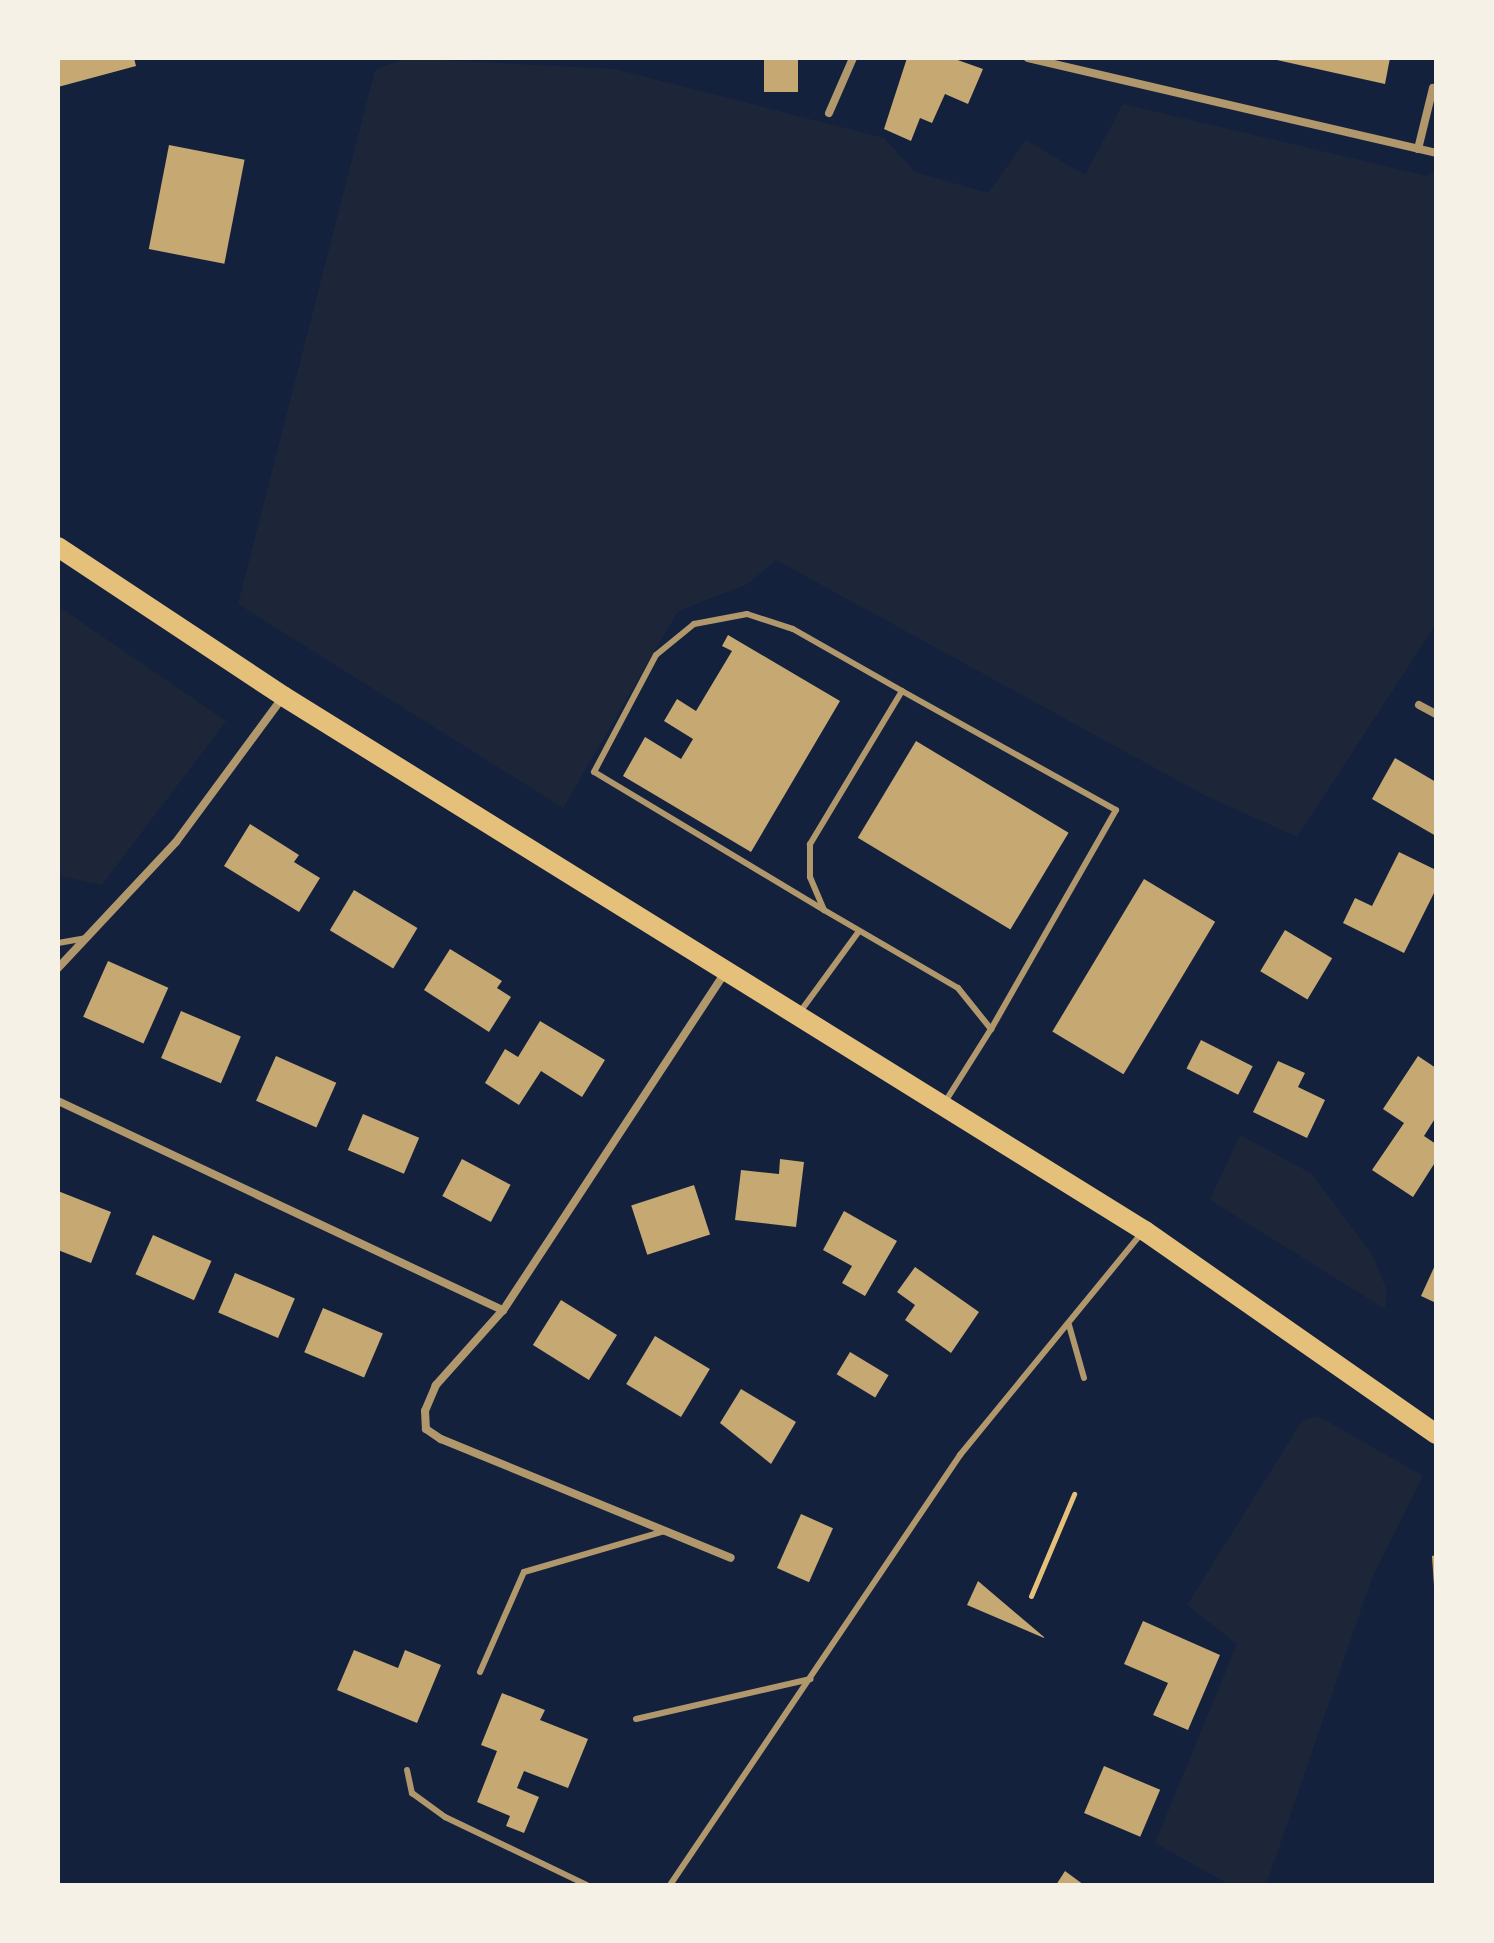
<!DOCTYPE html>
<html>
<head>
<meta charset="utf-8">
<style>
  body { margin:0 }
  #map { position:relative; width:1494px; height:1943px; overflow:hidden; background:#14213d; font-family:"Asap Condensed",sans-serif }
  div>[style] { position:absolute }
  .green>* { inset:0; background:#1d2539 }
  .building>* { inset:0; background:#c6a872; transform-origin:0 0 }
  .path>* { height:5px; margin:-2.5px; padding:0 2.5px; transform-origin:2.5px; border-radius:2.5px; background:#e5c07b }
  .service>* { height:6px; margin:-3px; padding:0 3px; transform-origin:3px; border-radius:3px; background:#b1986c }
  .minor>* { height:8px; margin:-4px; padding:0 4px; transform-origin:4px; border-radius:4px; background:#b1986c }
  .primary>* { height:20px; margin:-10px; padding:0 10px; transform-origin:10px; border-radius:10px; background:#e5c07b }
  span { translate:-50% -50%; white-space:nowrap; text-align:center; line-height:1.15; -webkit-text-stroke:6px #f6f1e7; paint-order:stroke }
  .frame { position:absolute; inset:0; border:60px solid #f6f1e7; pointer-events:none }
</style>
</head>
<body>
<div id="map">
  <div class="green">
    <i style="clip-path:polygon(405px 58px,615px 69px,884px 138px,915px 172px,988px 193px,1026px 140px,1085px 175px,1123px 104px,1427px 176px,1436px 171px,1436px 624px,1297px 837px,1206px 796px,776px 560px,748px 584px,678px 611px,563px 808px,238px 604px,375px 70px)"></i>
    <i style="clip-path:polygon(58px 606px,226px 721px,102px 885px,58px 876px)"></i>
    <i style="clip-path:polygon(1240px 1135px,1312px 1174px,1372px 1255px,1387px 1290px,1385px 1309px,1210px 1200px)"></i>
    <i style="clip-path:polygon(1318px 1416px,1423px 1476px,1372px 1578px,1266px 1885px,1230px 1885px,1155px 1843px,1237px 1644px,1187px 1605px,1302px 1421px)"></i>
  </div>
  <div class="building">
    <i style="clip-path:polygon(58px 58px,134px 58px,136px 66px,58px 87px)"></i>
    <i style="left:764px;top:58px;width:34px;height:34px"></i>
    <i style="clip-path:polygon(907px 58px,952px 58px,983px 69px,968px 104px,945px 94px,932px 123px,920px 118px,911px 141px,884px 129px)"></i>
    <i style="clip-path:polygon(1268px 58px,1390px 58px,1385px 84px)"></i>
    <i style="left:169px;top:145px;width:77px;height:106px;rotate:11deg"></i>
    <i style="clip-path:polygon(728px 635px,840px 701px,751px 852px,623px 776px,645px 737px,681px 759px,693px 739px,664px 721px,677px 699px,696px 711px,732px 651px,722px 646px)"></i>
    <i style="left:916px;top:741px;width:178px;height:113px;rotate:31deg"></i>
    <i style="clip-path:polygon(1395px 758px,1436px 782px,1436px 836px,1372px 799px)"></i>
    <i style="clip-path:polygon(250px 824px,299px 855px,294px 862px,320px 878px,299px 912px,224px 866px)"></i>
    <i style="clip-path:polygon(1399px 852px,1436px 870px,1436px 889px,1404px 953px,1343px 923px,1355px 898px,1372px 906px)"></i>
    <i style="left:1144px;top:879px;width:83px;height:178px;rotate:31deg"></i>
    <i style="left:354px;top:890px;width:74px;height:47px;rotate:31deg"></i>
    <i style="left:1285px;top:930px;width:55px;height:48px;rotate:31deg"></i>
    <i style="clip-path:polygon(450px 949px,502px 981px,497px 988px,511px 997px,489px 1032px,424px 990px)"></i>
    <i style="left:108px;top:961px;width:66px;height:61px;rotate:24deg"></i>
    <i style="left:181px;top:1011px;width:65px;height:51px;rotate:23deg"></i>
    <i style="clip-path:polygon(540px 1021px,605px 1060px,582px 1097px,541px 1071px,519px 1105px,485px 1083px,505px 1049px,518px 1057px)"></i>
    <i style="left:1201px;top:1040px;width:58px;height:32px;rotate:27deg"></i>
    <i style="left:276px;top:1056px;width:66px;height:49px;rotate:24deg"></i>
    <i style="clip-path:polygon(1418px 1056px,1436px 1068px,1436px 1117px,1424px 1136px,1436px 1144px,1436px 1161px,1413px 1197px,1372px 1170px,1404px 1123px,1383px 1109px)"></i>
    <i style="clip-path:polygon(1278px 1061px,1305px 1073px,1298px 1087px,1325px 1100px,1307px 1138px,1253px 1112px)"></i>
    <i style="left:363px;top:1114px;width:61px;height:39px;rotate:23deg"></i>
    <i style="left:462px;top:1159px;width:55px;height:42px;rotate:28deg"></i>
    <i style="clip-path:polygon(780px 1159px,804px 1162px,796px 1227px,735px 1220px,741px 1170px,779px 1174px)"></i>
    <i style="left:694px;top:1185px;width:52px;height:66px;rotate:72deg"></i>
    <i style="clip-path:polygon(58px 1191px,111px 1212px,91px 1263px,58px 1250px)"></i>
    <i style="clip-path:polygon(844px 1211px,897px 1241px,865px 1296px,842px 1283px,852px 1266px,823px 1250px)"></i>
    <i style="left:153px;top:1235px;width:64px;height:43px;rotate:24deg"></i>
    <i style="clip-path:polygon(1436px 1263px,1436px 1303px,1421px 1296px)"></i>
    <i style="clip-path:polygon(915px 1267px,979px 1312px,951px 1353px,905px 1320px,915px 1305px,897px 1292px)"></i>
    <i style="left:235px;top:1273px;width:65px;height:43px;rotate:23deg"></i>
    <i style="left:561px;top:1300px;width:66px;height:53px;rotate:32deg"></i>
    <i style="left:323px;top:1308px;width:65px;height:48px;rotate:23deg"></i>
    <i style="left:655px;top:1336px;width:64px;height:56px;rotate:31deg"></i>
    <i style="left:850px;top:1352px;width:45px;height:26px;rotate:31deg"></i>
    <i style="clip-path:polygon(741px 1389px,796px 1422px,771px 1464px,720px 1423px)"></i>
    <i style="left:801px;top:1514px;width:35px;height:59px;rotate:24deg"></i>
    <i style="clip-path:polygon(1436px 1555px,1436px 1586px,1434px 1586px,1432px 1556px)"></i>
    <i style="clip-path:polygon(978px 1581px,1044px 1637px,1044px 1638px,967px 1605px)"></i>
    <i style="clip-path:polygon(1143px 1621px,1220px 1655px,1188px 1730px,1153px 1715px,1168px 1683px,1124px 1664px)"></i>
    <i style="clip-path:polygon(354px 1650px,398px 1668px,405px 1650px,441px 1665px,417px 1723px,337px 1690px)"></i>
    <i style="clip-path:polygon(502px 1693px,545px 1710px,540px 1720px,588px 1739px,568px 1788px,524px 1771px,517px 1788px,539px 1797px,524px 1833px,506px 1826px,510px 1816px,477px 1802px,497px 1751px,481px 1745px)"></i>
    <i style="left:1104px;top:1766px;width:61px;height:51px;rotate:23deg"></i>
    <i style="clip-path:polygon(1065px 1871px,1084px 1885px,1056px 1885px)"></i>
  </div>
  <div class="path">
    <i style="left:1031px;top:1596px;width:111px;rotate:-67.1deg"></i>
  </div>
  <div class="service">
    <i style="left:902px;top:691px;width:245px;rotate:29.1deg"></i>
    <i style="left:1116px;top:810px;width:252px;rotate:119.7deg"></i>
    <i style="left:824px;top:910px;width:268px;rotate:-149deg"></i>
    <i style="left:594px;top:772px;width:132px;rotate:-62.1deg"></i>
    <i style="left:656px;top:655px;width:49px;rotate:-39.2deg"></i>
    <i style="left:694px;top:624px;width:54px;rotate:-10.7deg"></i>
    <i style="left:747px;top:614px;width:48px;rotate:18.1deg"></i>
    <i style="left:793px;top:629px;width:125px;rotate:29.6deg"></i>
    <i style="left:902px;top:691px;width:179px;rotate:121deg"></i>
    <i style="left:810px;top:844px;width:33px;rotate:90deg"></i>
    <i style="left:810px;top:877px;width:36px;rotate:67deg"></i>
    <i style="left:824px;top:910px;width:155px;rotate:30.2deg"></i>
    <i style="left:958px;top:988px;width:53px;rotate:51.2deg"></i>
    <i style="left:991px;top:1029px;width:86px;rotate:122.2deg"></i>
    <i style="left:58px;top:943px;width:29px;rotate:-10deg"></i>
    <i style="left:800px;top:1012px;width:100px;rotate:-53.9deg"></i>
    <i style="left:1069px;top:1325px;width:55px;rotate:74.2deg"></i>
    <i style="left:480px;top:1672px;width:109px;rotate:-66.3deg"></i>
    <i style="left:524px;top:1572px;width:147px;rotate:-16.2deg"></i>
    <i style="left:636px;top:1719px;width:179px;rotate:-12.9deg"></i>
    <i style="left:407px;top:1770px;width:24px;rotate:78deg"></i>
    <i style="left:412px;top:1793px;width:41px;rotate:36deg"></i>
    <i style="left:445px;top:1817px;width:157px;rotate:25.6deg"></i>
    <i style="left:670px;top:1885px;width:519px;rotate:-56deg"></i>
    <i style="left:960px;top:1455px;width:287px;rotate:-50.7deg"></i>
  </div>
  <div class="minor">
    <i style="left:1028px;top:58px;width:419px;rotate:13.1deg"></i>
    <i style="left:829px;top:113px;width:60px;rotate:-66.4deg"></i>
    <i style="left:1418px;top:149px;width:63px;rotate:-76.2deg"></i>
    <i style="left:1419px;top:705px;width:19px;rotate:28deg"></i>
    <i style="left:58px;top:968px;width:173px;rotate:-46.9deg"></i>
    <i style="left:176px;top:842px;width:180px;rotate:-53.6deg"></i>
    <i style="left:726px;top:971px;width:406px;rotate:123.3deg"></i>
    <i style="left:503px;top:1310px;width:101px;rotate:131.8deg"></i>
    <i style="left:436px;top:1385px;width:28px;rotate:113deg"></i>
    <i style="left:425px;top:1411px;width:18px;rotate:87deg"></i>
    <i style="left:426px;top:1429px;width:18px;rotate:34deg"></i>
    <i style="left:441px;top:1439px;width:313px;rotate:22.3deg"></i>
    <i style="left:58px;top:1101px;width:492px;rotate:25.2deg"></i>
  </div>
  <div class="primary">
    <i style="left:58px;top:547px;width:270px;rotate:33.5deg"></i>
    <i style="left:283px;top:696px;width:1015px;rotate:31.83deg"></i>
    <i style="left:1145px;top:1231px;width:355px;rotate:34.9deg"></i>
  </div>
  <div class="frame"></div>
</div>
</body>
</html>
